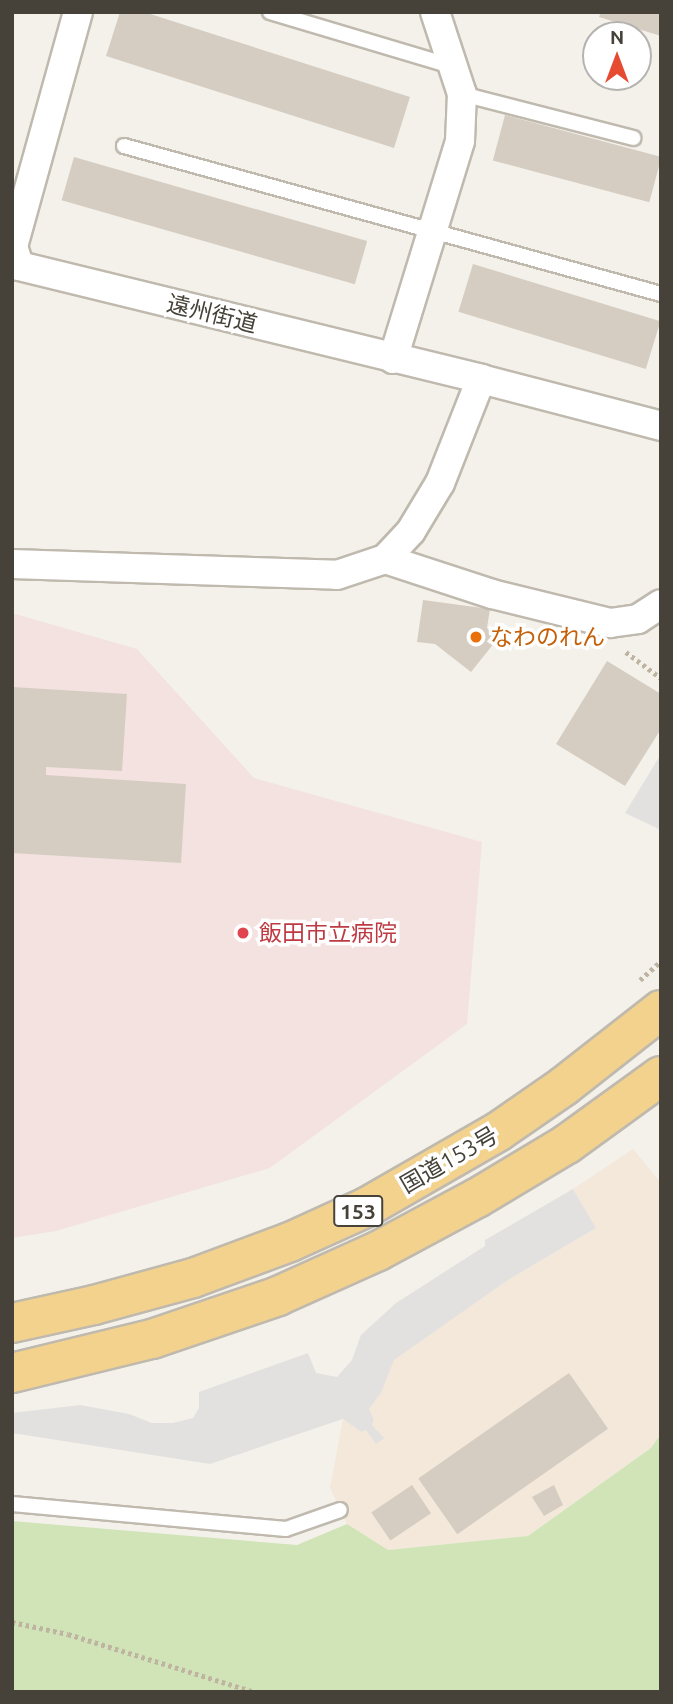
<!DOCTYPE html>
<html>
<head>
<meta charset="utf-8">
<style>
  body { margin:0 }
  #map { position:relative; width:673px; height:1704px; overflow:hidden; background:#f4f1eb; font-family:Ubuntu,"Noto Sans JP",sans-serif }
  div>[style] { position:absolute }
  .commercial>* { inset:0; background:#f3e8d9 }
  .medical>* { inset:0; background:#f3e2e0 }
  .green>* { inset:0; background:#d0e4b8 }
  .parking>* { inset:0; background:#e3e1df }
  .building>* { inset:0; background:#d5cdc1; transform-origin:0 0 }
  .path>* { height:4.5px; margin-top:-2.25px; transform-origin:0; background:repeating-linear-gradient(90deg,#bfb4a1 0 3.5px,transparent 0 7px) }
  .roads { filter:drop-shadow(2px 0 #bfb9ae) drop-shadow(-2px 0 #bfb9ae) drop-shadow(0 2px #bfb9ae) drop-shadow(0 -2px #bfb9ae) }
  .service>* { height:14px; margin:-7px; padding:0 7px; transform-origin:7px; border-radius:7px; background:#fff }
  .minor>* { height:28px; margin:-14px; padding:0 14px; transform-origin:14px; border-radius:14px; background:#fff }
  .trunk>* { height:38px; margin:-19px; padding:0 19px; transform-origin:19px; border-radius:19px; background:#f3d28e }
  .dots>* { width:19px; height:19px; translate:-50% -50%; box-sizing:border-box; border:4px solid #fff; border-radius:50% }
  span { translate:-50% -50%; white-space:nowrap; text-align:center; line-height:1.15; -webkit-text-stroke:7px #fff; paint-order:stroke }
  .shield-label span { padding:2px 5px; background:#fff; border:2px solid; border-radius:5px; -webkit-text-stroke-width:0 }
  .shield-label { font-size:21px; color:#474239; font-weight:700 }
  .street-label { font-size:23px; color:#474239 }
  .food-label { font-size:23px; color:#c56008 }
  .left { translate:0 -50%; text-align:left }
  .health-label { font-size:23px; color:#be3a42 }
  .frame { position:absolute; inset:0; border:14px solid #474239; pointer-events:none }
  .north { position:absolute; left:582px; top:21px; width:70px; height:70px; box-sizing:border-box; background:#fff; border:2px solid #b5b3b0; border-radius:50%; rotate:0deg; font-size:19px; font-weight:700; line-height:28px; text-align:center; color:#474239 }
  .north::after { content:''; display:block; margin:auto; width:24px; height:32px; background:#e64a30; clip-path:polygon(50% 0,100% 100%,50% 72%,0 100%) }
</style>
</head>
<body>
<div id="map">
  <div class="commercial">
    <i style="clip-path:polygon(633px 1149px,661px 1183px,661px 1434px,651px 1448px,528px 1536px,387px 1550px,347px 1524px,330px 1488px,343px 1419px,361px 1432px,372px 1425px,374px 1419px,369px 1409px,381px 1393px,393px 1360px,508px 1280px,596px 1228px,573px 1189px)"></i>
  </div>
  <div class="medical">
    <i style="clip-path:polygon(12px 613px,137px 649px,254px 778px,482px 842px,467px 1024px,270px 1168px,56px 1231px,12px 1238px)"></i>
  </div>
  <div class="green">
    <i style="clip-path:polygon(661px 1434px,661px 1692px,12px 1692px,12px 1521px,297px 1545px,347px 1524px,388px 1550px,528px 1536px,651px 1448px)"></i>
  </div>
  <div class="parking">
    <i style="clip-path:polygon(661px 754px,661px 830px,625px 813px)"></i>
    <i style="clip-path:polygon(573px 1189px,596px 1228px,508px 1280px,394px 1360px,381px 1393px,369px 1409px,374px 1419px,372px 1425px,384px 1438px,376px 1444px,366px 1430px,361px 1432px,343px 1419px,210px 1464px,12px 1433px,12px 1413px,80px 1405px,129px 1414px,152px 1423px,173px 1423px,193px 1418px,199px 1408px,199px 1392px,308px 1353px,316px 1373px,337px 1377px,352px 1360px,361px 1335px,396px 1303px,485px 1246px,485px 1240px)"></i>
  </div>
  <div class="building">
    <i style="clip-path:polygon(120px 12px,144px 12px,410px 97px,394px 148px,106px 56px)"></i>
    <i style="clip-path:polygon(601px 12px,661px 12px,661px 36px,599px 17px)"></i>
    <i style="left:505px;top:115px;width:162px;height:47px;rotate:15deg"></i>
    <i style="left:74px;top:157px;width:305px;height:45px;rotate:16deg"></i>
    <i style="left:473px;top:264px;width:196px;height:50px;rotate:17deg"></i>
    <i style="clip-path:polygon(423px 600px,490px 609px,487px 628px,499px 637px,471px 672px,435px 644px,417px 642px)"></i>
    <i style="clip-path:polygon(607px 661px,661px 694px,661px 729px,625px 786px,556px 744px)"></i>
    <i style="clip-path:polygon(12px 687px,127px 694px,122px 771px,46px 767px,46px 775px,186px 784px,181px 863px,12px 853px)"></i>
    <i style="left:569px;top:1373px;width:68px;height:184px;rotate:55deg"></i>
    <i style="left:412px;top:1485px;width:34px;height:49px;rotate:56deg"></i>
    <i style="clip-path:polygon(554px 1485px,563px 1505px,544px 1516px,532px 1497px)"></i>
  </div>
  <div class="path">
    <i style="left:626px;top:652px;width:44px;rotate:36.6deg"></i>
    <i style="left:640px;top:980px;width:28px;rotate:-42deg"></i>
    <i style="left:12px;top:1622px;width:57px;rotate:12.1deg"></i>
    <i style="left:68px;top:1634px;width:195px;rotate:17.3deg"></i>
  </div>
  <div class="roads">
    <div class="service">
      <i style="left:270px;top:12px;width:189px;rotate:16.6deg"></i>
      <i style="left:462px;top:94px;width:177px;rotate:14.4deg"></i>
      <i style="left:124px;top:146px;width:557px;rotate:15.41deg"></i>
      <i style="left:12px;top:1504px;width:275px;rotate:5.2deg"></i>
      <i style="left:286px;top:1529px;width:57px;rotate:-19.4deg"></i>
    </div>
    <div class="minor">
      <i style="left:78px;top:12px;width:243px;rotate:105.5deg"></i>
      <i style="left:13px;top:246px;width:21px;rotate:73deg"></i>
      <i style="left:19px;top:266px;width:476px;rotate:13.7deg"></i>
      <i style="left:481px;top:379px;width:186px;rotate:14.6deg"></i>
      <i style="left:393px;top:359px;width:228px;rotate:-72.9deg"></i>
      <i style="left:460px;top:141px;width:47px;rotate:-87.6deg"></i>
      <i style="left:462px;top:94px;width:86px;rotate:-108.2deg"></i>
      <i style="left:385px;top:559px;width:113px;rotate:18.1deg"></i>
      <i style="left:492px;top:594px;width:122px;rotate:13.8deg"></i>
      <i style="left:610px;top:623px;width:28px;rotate:-8deg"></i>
      <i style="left:638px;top:619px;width:27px;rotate:-33deg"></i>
      <i style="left:12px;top:564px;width:325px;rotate:1.9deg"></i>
      <i style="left:337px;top:575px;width:51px;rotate:-18.4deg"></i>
      <i style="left:385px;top:559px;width:38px;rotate:-47deg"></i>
      <i style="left:411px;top:531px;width:56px;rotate:-58.9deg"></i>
      <i style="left:440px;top:483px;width:112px;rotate:-68.5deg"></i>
    </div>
    <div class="trunk">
      <i style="left:12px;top:1323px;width:84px;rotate:-12.4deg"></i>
      <i style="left:94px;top:1305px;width:103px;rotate:-15.3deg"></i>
      <i style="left:193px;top:1278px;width:103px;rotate:-20.4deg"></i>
      <i style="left:290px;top:1242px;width:85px;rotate:-24.4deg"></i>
      <i style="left:367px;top:1207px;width:152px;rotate:-29.9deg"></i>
      <i style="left:499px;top:1131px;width:79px;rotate:-34.7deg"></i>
      <i style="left:564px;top:1086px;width:123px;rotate:-38.1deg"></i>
      <i style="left:12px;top:1373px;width:144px;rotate:-13.7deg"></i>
      <i style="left:152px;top:1339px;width:133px;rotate:-18.8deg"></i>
      <i style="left:278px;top:1296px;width:110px;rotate:-24.2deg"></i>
      <i style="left:378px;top:1251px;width:112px;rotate:-28.2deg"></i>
      <i style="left:477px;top:1198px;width:105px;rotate:-31deg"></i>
      <i style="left:567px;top:1144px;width:116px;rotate:-35.9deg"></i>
    </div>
  </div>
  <div class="dots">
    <i style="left:476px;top:637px;background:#e8710a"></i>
    <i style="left:243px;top:933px;background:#e0444e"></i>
  </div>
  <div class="shield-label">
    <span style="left:358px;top:1211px">153</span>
  </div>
  <div class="street-label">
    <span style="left:212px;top:314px;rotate:14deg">遠州街道</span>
    <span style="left:449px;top:1160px;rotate:-30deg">国道153号</span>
  </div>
  <div class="food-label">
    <span class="left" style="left:490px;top:637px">なわのれん</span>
  </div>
  <div class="health-label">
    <span class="left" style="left:259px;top:933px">飯田市立病院</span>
  </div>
  <div class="frame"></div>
  <div class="north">N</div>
</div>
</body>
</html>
